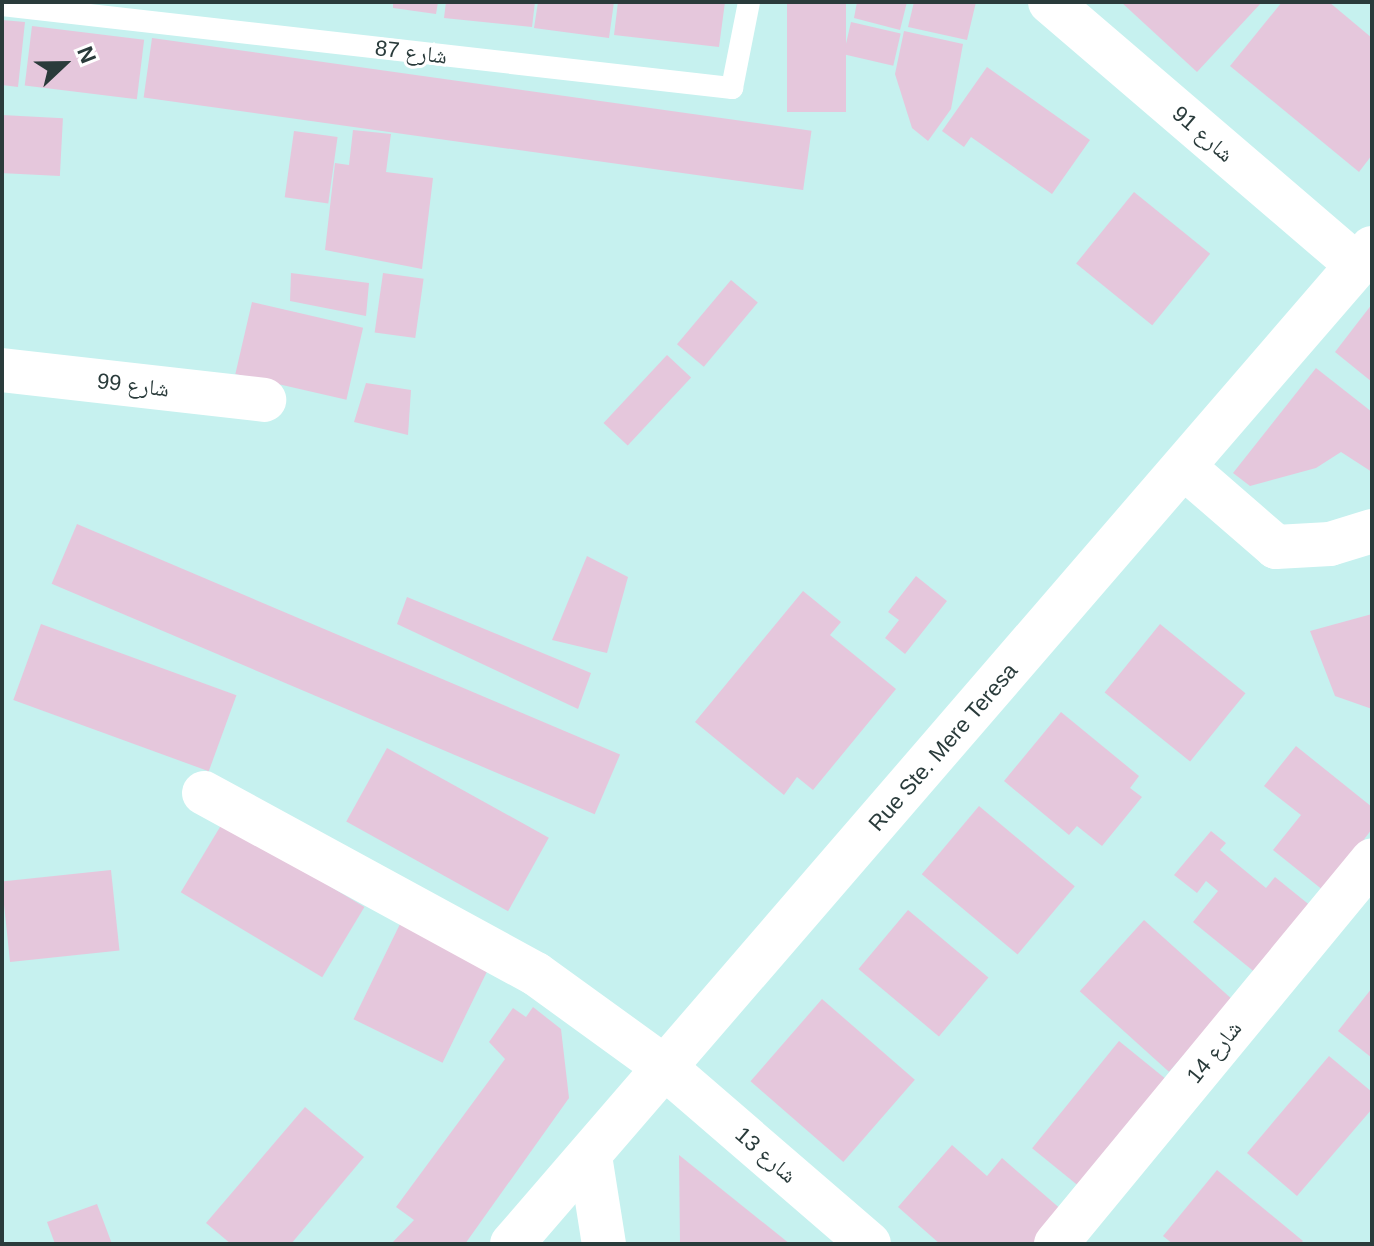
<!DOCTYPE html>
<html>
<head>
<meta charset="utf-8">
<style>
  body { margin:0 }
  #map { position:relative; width:1374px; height:1246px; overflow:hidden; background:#c6f1ef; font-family:Helvetica,"Noto Naskh Arabic",sans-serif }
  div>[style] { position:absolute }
  .building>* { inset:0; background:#e5c7dc; transform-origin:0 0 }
  .lane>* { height:22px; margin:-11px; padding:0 11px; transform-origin:11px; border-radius:11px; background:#fff }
  .street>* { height:44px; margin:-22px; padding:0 22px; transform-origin:22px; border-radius:22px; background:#fff }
  .secondary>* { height:44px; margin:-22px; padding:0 22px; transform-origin:22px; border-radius:22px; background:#fff }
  span { translate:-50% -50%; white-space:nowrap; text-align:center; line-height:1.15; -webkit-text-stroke:6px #fff; paint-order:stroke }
  .street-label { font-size:22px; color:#2a3b3b }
  .frame { position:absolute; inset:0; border:4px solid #2a3b3b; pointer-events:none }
  .north { position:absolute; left:24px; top:24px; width:80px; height:80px; -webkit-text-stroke:6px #fff; paint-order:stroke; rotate:68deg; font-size:22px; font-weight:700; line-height:32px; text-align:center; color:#2a3b3b }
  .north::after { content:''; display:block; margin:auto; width:28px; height:36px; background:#2a3b3b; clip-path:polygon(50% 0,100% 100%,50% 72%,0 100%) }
</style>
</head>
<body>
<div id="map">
  <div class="building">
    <i style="clip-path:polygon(393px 2px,438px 2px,436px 14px,393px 8px)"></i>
    <i style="clip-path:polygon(446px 2px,535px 2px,532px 27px,444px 18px)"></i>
    <i style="clip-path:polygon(538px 2px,614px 2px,609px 38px,534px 28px)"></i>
    <i style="clip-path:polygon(618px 2px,725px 2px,719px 47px,614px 35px)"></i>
    <i style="left:787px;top:2px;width:59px;height:110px"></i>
    <i style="clip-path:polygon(857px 2px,907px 2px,900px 30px,854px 18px)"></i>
    <i style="clip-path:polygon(914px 2px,976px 2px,967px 40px,908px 27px)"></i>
    <i style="clip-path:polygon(1121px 2px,1262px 2px,1197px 72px)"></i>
    <i style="clip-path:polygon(1282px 2px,1329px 2px,1372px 38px,1372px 155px,1359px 172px,1230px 66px)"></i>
    <i style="clip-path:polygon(2px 20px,25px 22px,18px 87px,2px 85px)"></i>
    <i style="left:851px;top:22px;width:51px;height:33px;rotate:13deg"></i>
    <i style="left:32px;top:26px;width:113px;height:60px;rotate:7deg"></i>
    <i style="clip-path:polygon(904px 31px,963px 44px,951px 109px,928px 141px,912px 128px,895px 74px)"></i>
    <i style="left:152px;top:38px;width:666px;height:60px;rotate:8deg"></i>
    <i style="clip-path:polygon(987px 67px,1090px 140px,1052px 194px,971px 137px,964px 147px,942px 131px)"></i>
    <i style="left:2px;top:115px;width:61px;height:58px;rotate:3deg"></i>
    <i style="clip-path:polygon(353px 130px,391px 134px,386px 172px,433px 178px,422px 269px,325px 250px,335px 163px,349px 165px)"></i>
    <i style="left:294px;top:131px;width:44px;height:67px;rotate:8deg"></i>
    <i style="left:1134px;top:192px;width:98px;height:92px;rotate:39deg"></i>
    <i style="clip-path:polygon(291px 273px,369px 283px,366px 316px,290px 301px)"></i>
    <i style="left:383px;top:273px;width:41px;height:60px;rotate:8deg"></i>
    <i style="left:731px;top:280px;width:35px;height:84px;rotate:40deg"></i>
    <i style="left:252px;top:302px;width:114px;height:74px;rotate:13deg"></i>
    <i style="clip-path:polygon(1372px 304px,1372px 382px,1335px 352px)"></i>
    <i style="left:667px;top:355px;width:33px;height:93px;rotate:43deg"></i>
    <i style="clip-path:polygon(1316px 368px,1372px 412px,1372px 472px,1341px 452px,1316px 468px,1250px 486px,1233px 473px)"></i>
    <i style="clip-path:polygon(366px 383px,411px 390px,408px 435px,354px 422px)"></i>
    <i style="left:77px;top:524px;width:590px;height:65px;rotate:23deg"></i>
    <i style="clip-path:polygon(587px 556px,628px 577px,607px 653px,552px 640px)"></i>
    <i style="clip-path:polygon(916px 576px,947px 601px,905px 654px,885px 638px,899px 620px,888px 612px)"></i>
    <i style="clip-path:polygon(803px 591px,841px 622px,830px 635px,896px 689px,813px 790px,797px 777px,784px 795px,695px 722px)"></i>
    <i style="clip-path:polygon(407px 597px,591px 673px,578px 709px,397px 624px)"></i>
    <i style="clip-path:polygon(1372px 614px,1372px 709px,1335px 696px,1310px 631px)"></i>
    <i style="left:41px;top:624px;width:208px;height:81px;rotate:20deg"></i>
    <i style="left:1160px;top:624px;width:110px;height:88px;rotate:39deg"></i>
    <i style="clip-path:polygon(1061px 712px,1139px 776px,1130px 788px,1142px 797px,1102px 846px,1077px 826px,1069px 835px,1004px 781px)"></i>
    <i style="clip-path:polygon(1296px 746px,1372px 807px,1372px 829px,1324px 891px,1273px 850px,1301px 815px,1264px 786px)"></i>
    <i style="left:387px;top:748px;width:185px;height:84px;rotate:29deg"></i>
    <i style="left:979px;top:806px;width:125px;height:89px;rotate:40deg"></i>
    <i style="left:223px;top:822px;width:165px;height:82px;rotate:31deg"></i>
    <i style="clip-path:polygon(1211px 831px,1226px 843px,1220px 850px,1266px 888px,1275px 877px,1312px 907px,1257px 974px,1193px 922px,1218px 891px,1206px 881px,1197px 893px,1174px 875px)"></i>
    <i style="left:111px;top:870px;width:81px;height:110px;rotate:84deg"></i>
    <i style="left:908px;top:910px;width:105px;height:77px;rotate:40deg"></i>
    <i style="left:1144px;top:920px;width:120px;height:96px;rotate:42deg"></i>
    <i style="left:400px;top:924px;width:99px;height:106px;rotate:26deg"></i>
    <i style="clip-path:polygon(1372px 988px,1372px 1058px,1338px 1031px)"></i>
    <i style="left:822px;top:999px;width:123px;height:109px;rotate:41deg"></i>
    <i style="clip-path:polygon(533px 1007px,561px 1029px,569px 1098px,465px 1244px,391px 1244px,414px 1220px,396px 1207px,505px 1059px,489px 1042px,513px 1008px,526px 1017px)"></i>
    <i style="left:1119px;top:1041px;width:65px;height:138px;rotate:39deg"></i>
    <i style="clip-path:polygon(1329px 1056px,1372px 1092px,1372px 1109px,1297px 1196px,1247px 1153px)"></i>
    <i style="clip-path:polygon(305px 1107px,364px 1157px,291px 1244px,231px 1244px,206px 1223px)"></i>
    <i style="clip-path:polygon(952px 1145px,987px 1176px,1002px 1158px,1063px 1211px,1034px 1244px,940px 1244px,898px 1207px)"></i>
    <i style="clip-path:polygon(679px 1155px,790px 1244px,680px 1244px)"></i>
    <i style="clip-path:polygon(1217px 1170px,1303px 1241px,1300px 1244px,1173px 1244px,1163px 1236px)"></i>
    <i style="clip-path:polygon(97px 1204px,112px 1244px,55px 1244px,47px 1222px)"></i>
  </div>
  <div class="lane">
    <i style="left:2px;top:5px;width:735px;rotate:6.49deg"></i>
    <i style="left:732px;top:88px;width:88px;rotate:-78.8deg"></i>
  </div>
  <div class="street">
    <i style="left:1050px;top:2px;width:404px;rotate:40.6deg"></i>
    <i style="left:2px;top:370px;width:264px;rotate:6.5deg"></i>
    <i style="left:1186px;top:469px;width:119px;rotate:40.9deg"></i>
    <i style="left:1276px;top:547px;width:54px;rotate:-3.2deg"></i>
    <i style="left:1330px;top:544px;width:44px;rotate:-17.2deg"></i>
    <i style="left:204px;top:793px;width:378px;rotate:28.6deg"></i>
    <i style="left:536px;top:974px;width:157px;rotate:35.9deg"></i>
    <i style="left:663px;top:1066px;width:272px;rotate:40.8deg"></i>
    <i style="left:590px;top:1156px;width:89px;rotate:81deg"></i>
    <i style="left:1056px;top:1244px;width:497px;rotate:-50.5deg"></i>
  </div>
  <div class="secondary">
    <i style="left:512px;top:1244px;width:1316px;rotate:-49.19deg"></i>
  </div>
  <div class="street-label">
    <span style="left:411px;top:52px;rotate:7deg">شارع 87</span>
    <span style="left:1203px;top:134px;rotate:41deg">شارع 91</span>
    <span style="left:133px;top:385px;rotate:7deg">شارع 99</span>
    <span style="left:943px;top:747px;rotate:-49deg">Rue Ste. Mere Teresa</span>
    <span style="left:1214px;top:1052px;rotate:-51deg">شارع 14</span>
    <span style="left:766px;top:1155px;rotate:41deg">شارع 13</span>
  </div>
  <div class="frame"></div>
  <div class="north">N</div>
</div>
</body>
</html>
